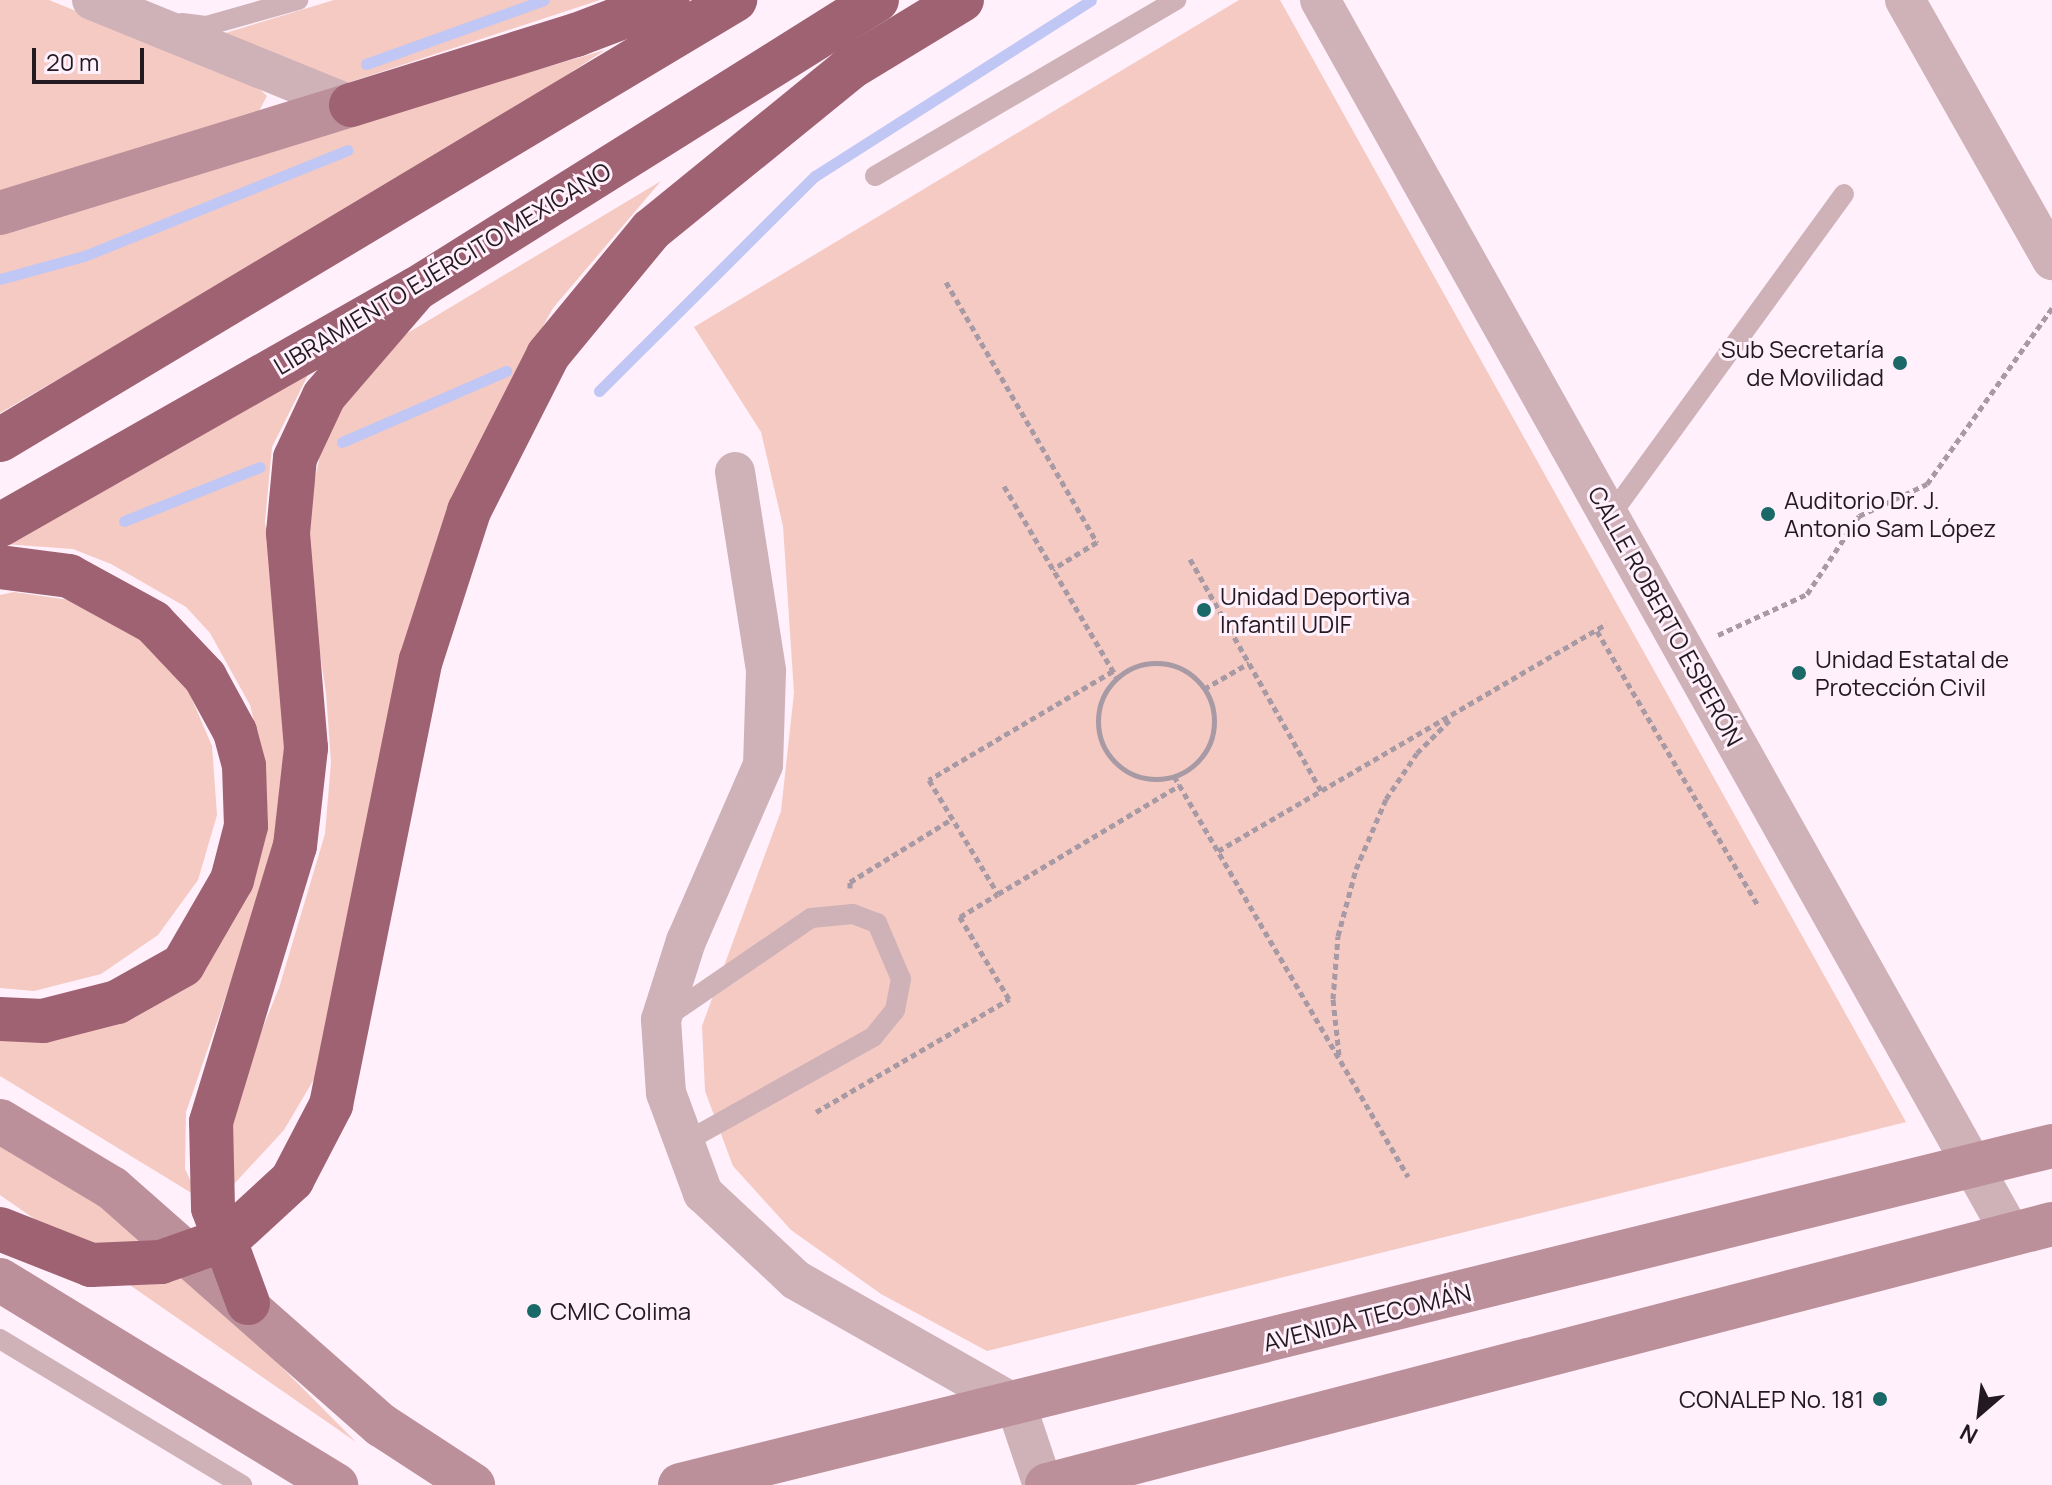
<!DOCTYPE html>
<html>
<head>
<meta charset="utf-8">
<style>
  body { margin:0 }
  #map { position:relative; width:2052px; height:1485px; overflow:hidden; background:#fff0fb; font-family:Manrope,sans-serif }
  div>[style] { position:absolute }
  .green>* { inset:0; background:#f4cac3 }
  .stream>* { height:11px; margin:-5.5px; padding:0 5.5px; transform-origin:5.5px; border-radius:5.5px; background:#c0c7f5 }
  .path>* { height:5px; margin-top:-2.5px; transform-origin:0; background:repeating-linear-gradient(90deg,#a79aa4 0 6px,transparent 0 10px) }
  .path>.ring { margin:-2.5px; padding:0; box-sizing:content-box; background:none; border:5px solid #a79aa4; border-radius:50% }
  .lane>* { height:20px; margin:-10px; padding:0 10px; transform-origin:10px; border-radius:10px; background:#cfb1b8 }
  .street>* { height:40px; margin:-20px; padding:0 20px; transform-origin:20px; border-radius:20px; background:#cfb1b8 }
  .secondary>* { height:44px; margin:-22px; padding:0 22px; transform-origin:22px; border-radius:22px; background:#bc909a }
  .highway>* { height:44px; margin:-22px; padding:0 22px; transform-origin:22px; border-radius:22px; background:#9f6273 }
  .dots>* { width:22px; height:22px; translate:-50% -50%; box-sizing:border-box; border:4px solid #fff0fb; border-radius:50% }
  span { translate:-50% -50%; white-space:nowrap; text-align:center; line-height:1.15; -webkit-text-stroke:6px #fff0fb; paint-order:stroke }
  .street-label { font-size:24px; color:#231a21 }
  .poi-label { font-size:24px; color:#231a21 }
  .right { translate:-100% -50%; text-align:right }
  .left { translate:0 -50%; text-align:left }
  .north { position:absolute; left:1940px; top:1373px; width:80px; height:80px; -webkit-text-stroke:6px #fff0fb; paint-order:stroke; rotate:208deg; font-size:22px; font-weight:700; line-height:32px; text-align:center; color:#231a21 }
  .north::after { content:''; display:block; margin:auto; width:28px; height:36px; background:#231a21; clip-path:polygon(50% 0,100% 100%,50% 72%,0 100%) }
  .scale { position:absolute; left:32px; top:48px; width:112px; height:36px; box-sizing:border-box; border:4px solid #231a21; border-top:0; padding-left:10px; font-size:24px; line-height:28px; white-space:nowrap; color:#231a21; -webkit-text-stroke:6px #fff0fb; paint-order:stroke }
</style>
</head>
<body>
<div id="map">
  <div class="green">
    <i style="clip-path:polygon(0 0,49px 0,253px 83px,267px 96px,259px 111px,0 194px)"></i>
    <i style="clip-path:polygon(334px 0,600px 0,335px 87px,212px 37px)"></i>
    <i style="clip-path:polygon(1239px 0,1280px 0,1906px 1122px,987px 1351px,881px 1294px,791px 1230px,733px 1166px,705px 1091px,702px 1026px,781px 811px,794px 693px,783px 526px,761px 432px,694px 327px)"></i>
    <i style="clip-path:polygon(605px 50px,457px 147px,0 413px,0 227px)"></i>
    <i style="clip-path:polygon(661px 181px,553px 308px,512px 383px,317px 1074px,284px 1130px,234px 1184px,228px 1156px,236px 1093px,279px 988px,325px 834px,331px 762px,326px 693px,303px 541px,324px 434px,356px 382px,401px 337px)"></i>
    <i style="clip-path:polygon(308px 375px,272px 447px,265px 522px,283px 646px,287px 790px,276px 851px,186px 1112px,185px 1169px,198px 1197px,0 1076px,0 1034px,174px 990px,261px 750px,250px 705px,210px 633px,186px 607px,111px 564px,73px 549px,3px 544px)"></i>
    <i style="clip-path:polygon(14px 592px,77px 601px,138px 633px,185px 683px,212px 746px,217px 815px,198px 880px,158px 935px,101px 974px,34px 991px,0 988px,0 595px)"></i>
    <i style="clip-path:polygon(0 1145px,88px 1197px,211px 1296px,356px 1442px,0 1195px)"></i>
  </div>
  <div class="stream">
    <i style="left:366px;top:64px;width:189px;rotate:-19.8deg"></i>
    <i style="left:0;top:279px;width:87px;rotate:-15.3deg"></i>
    <i style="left:84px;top:256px;width:284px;rotate:-21.9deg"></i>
    <i style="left:599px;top:391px;width:305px;rotate:-44.9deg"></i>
    <i style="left:815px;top:176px;width:327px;rotate:-32.5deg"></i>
    <i style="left:342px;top:442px;width:179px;rotate:-23.4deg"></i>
    <i style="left:124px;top:521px;width:146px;rotate:-21.7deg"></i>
  </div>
  <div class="path">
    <i style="left:946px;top:282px;width:301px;rotate:59.9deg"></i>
    <i style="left:1097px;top:542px;width:52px;rotate:148.5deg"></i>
    <i style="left:1004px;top:486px;width:223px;rotate:59.5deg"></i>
    <i style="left:1190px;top:559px;width:266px;rotate:60.5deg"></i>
    <i style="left:1597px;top:631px;width:318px;rotate:59.6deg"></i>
    <i style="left:1718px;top:635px;width:98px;rotate:-24.7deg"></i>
    <i style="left:1807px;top:594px;width:94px;rotate:-56.3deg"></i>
    <i style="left:1859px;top:516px;width:75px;rotate:-25.2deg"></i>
    <i style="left:1927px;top:484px;width:216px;rotate:-54.6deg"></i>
    <i class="ring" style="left:1098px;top:663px;width:111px;height:111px"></i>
    <i style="left:1113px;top:671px;width:214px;rotate:149.4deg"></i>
    <i style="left:929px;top:780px;width:133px;rotate:58.8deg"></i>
    <i style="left:998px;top:894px;width:212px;rotate:-30.9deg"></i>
    <i style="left:1204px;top:689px;width:52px;rotate:-30deg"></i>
    <i style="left:1174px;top:776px;width:464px;rotate:59.7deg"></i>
    <i style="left:1218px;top:851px;width:450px;rotate:-30.3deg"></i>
    <i style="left:850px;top:888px;width:6px;rotate:-90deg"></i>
    <i style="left:850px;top:882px;width:120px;rotate:-31.7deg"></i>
    <i style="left:1339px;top:1055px;width:56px;rotate:-96.1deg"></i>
    <i style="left:1333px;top:999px;width:63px;rotate:-85.5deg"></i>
    <i style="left:1338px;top:936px;width:69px;rotate:-75deg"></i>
    <i style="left:1356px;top:869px;width:76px;rotate:-66.8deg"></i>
    <i style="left:1386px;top:799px;width:55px;rotate:-56deg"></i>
    <i style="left:1417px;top:753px;width:49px;rotate:-45deg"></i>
    <i style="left:816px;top:1112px;width:224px;rotate:-30.3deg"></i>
    <i style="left:1009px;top:999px;width:96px;rotate:-120.9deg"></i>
    <i style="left:960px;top:917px;width:44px;rotate:-31.2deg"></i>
  </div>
  <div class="lane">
    <i style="left:182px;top:23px;width:24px;rotate:7deg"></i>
    <i style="left:206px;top:26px;width:96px;rotate:-15.8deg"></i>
    <i style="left:875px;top:176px;width:349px;rotate:-30.3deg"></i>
    <i style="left:1610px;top:516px;width:398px;rotate:-54deg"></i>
    <i style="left:665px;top:1018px;width:177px;rotate:-34.4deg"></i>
    <i style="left:811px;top:918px;width:42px;rotate:-5.4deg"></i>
    <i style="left:853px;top:914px;width:26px;rotate:21deg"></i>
    <i style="left:877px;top:923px;width:61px;rotate:66.8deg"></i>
    <i style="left:901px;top:979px;width:32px;rotate:101deg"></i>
    <i style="left:895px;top:1010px;width:35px;rotate:129deg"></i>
    <i style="left:873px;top:1037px;width:215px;rotate:150.8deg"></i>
    <i style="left:0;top:1339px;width:283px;rotate:31.1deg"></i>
  </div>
  <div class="street">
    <i style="left:92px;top:0;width:279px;rotate:22.1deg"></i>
    <i style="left:1320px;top:0;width:1414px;rotate:60.75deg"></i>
    <i style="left:1905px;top:0;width:299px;rotate:60.5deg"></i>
    <i style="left:735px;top:472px;width:201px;rotate:81.1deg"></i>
    <i style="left:766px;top:671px;width:94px;rotate:91.8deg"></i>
    <i style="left:763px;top:765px;width:192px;rotate:113.6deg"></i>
    <i style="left:686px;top:941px;width:83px;rotate:107.6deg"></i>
    <i style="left:661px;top:1020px;width:73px;rotate:86.1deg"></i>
    <i style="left:666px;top:1093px;width:107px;rotate:69.7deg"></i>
    <i style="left:703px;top:1193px;width:127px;rotate:43.1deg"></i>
    <i style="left:796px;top:1280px;width:253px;rotate:29.6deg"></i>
    <i style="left:1016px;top:1405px;width:84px;rotate:71.4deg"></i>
  </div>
  <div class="secondary">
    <i style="left:0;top:213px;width:367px;rotate:-17.1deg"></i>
    <i style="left:0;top:1121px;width:131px;rotate:30.9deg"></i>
    <i style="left:112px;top:1188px;width:359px;rotate:41.4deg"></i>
    <i style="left:381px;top:1425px;width:110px;rotate:33.1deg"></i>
    <i style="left:0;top:1280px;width:394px;rotate:31.4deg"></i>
    <i style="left:680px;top:1485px;width:1413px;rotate:-13.88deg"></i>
    <i style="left:1047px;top:1485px;width:1038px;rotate:-14.56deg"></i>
  </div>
  <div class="highway">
    <i style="left:351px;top:105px;width:236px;rotate:-17.3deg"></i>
    <i style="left:576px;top:35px;width:98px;rotate:-20.8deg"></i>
    <i style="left:0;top:440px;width:857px;rotate:-30.91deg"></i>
    <i style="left:0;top:525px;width:478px;rotate:-29.6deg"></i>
    <i style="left:416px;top:289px;width:544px;rotate:-32.08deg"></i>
    <i style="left:0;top:567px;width:70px;rotate:7.4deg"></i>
    <i style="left:69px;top:576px;width:96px;rotate:28.7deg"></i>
    <i style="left:153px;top:622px;width:76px;rotate:46.6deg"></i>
    <i style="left:205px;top:677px;width:63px;rotate:61.4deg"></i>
    <i style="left:235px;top:732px;width:35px;rotate:75deg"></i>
    <i style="left:244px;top:766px;width:60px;rotate:88.1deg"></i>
    <i style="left:246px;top:826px;width:56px;rotate:104.5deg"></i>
    <i style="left:232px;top:880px;width:98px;rotate:120deg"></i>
    <i style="left:183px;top:965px;width:76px;rotate:150.7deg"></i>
    <i style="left:117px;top:1002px;width:76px;rotate:165.6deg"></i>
    <i style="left:43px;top:1021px;width:43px;rotate:-177.3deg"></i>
    <i style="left:0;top:1229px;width:98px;rotate:21.6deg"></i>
    <i style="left:91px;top:1265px;width:70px;rotate:-2.5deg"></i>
    <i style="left:161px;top:1262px;width:72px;rotate:-19.4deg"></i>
    <i style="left:229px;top:1238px;width:86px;rotate:-42.6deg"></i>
    <i style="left:292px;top:1180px;width:85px;rotate:-62.5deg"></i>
    <i style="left:331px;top:1105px;width:454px;rotate:-78.6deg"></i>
    <i style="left:421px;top:660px;width:157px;rotate:-72.1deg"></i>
    <i style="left:469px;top:511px;width:175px;rotate:-63.1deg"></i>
    <i style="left:548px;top:355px;width:162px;rotate:-50.5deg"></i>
    <i style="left:651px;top:230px;width:257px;rotate:-39.1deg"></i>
    <i style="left:850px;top:68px;width:131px;rotate:-31.3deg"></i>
    <i style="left:248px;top:1303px;width:101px;rotate:-110.2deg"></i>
    <i style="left:213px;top:1208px;width:86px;rotate:-91.3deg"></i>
    <i style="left:211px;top:1122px;width:288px;rotate:-73.1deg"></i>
    <i style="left:295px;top:846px;width:99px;rotate:-83.6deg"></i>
    <i style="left:306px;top:748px;width:216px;rotate:-94.8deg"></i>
    <i style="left:288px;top:533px;width:75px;rotate:-84.7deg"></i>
    <i style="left:295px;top:458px;width:68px;rotate:-64.9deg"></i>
    <i style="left:324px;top:396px;width:141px;rotate:-49.3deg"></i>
  </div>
  <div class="dots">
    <i style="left:1900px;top:363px;background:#1a6867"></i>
    <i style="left:1768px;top:514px;background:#1a6867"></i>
    <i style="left:1204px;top:610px;background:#1a6867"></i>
    <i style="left:1799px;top:673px;background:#1a6867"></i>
    <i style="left:534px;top:1311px;background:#1a6867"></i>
    <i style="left:1880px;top:1399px;background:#1a6867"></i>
  </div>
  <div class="street-label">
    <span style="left:442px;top:268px;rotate:-31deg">LIBRAMIENTO EJÉRCITO MEXICANO</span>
    <span style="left:1666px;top:616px;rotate:61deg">CALLE ROBERTO ESPERÓN</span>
    <span style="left:1367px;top:1317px;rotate:-14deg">AVENIDA TECOMÁN</span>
  </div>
  <div class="poi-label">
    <span class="right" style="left:1884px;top:363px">Sub Secretaría<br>de Movilidad</span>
    <span class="left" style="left:1784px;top:514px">Auditorio Dr. J.<br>Antonio Sam López</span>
    <span class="left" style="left:1220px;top:610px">Unidad Deportiva<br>Infantil UDIF</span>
    <span class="left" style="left:1815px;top:673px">Unidad Estatal de<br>Protección Civil</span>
    <span class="left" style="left:550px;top:1311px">CMIC Colima</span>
    <span class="right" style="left:1864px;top:1399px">CONALEP No. 181</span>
  </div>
  <div class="north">N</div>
  <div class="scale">20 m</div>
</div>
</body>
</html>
